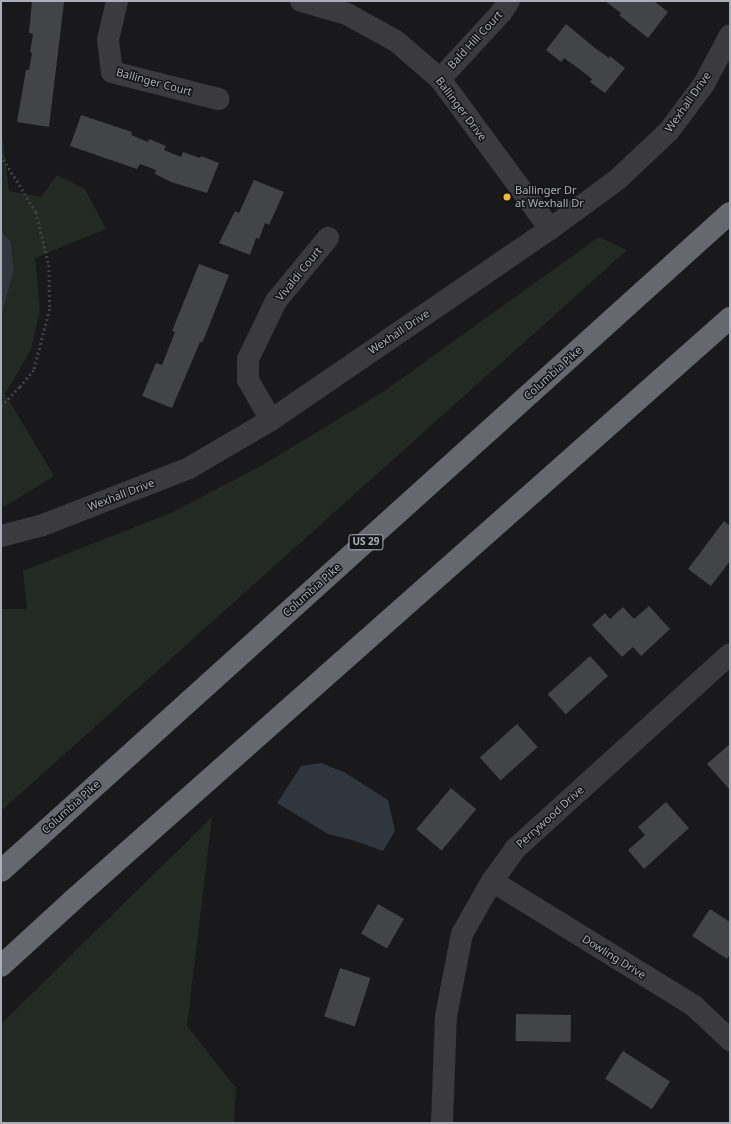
<!DOCTYPE html>
<html>
<head>
<meta charset="utf-8">
<style>
  body { margin:0 }
  #map { position:relative; width:731px; height:1124px; overflow:hidden; background:#19181a; font-family:"Noto Sans",sans-serif }
  div>[style] { position:absolute }
  .green>* { inset:0; background:#232a24 }
  .water>* { inset:0; background:#2f363e }
  .building>* { inset:0; background:#434447; transform-origin:0 0 }
  .path>* { height:2.5px; margin-top:-1.25px; transform-origin:0; background:repeating-linear-gradient(90deg,#404146 0 2px,transparent 0 5px) }
  .minor>* { height:22px; margin:-11px; padding:0 11px; transform-origin:11px; border-radius:11px; background:#3a3a3f }
  .highway>* { height:22px; margin:-11px; padding:0 11px; transform-origin:11px; border-radius:11px; background:#666870 }
  .dots>* { width:11px; height:11px; translate:-50% -50%; box-sizing:border-box; border:2px solid #141316; border-radius:50% }
  span { translate:-50% -50%; white-space:nowrap; text-align:center; line-height:1.15; -webkit-text-stroke:3px #141316; paint-order:stroke }
  .shield-label span { padding:1px 3px; background:#141316; border:1px solid; border-radius:3px; -webkit-text-stroke-width:0 }
  .shield-label { font-size:10px; color:#abafba; font-weight:700 }
  .street-label { font-size:11px; color:#abafba }
  .poi-label { font-size:11px; color:#abafba }
  .left { translate:0 -50%; text-align:left }
  .frame { position:absolute; inset:0; border:2px solid #abafba; pointer-events:none }
</style>
</head>
<body>
<div id="map">
  <div class="green">
    <i style="clip-path:polygon(1px 126px,9px 191px,41px 197px,57px 175px,85px 189px,106px 229px,35px 258px,40px 309px,31px 350px,5px 394px,54px 476px,4px 507px,1px 501px,1px 317px,14px 270px,11px 242px,1px 231px)"></i>
    <i style="clip-path:polygon(599px 237px,627px 250px,1px 811px,1px 609px,27px 609px,23px 571px,173px 512px,261px 466px,383px 392px)"></i>
    <i style="clip-path:polygon(212px 817px,187px 1026px,236px 1088px,234px 1123px,1px 1123px,1px 1024px)"></i>
  </div>
  <div class="water">
    <i style="clip-path:polygon(1px 231px,11px 242px,14px 270px,1px 317px)"></i>
    <i style="clip-path:polygon(321px 763px,344px 772px,388px 800px,395px 831px,383px 851px,352px 840px,328px 834px,277px 803px,301px 766px)"></i>
  </div>
  <div class="building">
    <i style="clip-path:polygon(32px 1px,64px 2px,49px 127px,17px 122px,26px 70px,29px 70px,32px 53px,30px 52px,33px 34px,29px 33px)"></i>
    <i style="clip-path:polygon(605px 1px,654px 1px,668px 12px,648px 38px,619px 15px,621px 13px)"></i>
    <i style="clip-path:polygon(566px 24px,595px 48px,609px 58px,610px 56px,625px 68px,605px 93px,590px 82px,592px 79px,578px 68px,564px 58px,561px 62px,546px 50px)"></i>
    <i style="clip-path:polygon(81px 115px,132px 132px,131px 135px,148px 142px,149px 139px,166px 146px,164px 150px,181px 157px,183px 152px,200px 158px,201px 156px,219px 163px,207px 193px,171px 182px,155px 174px,156px 170px,140px 164px,137px 169px,70px 146px)"></i>
    <i style="clip-path:polygon(254px 180px,284px 192px,269px 225px,265px 223px,259px 239px,256px 238px,250px 255px,219px 243px,235px 211px,239px 213px)"></i>
    <i style="clip-path:polygon(199px 264px,229px 275px,209px 326px,202px 343px,200px 342px,172px 408px,142px 396px,156px 363px,162px 365px,175px 332px,172px 331px)"></i>
    <i style="clip-path:polygon(724px 521px,730px 526px,730px 561px,711px 586px,688px 569px)"></i>
    <i style="clip-path:polygon(649px 606px,670px 629px,641px 656px,633px 647px,622px 657px,592px 625px,605px 613px,610px 619px,623px 607px,634px 619px)"></i>
    <i style="left:590px;top:656px;width:27px;height:57px;rotate:48deg"></i>
    <i style="left:517px;top:724px;width:31px;height:50px;rotate:48deg"></i>
    <i style="clip-path:polygon(730px 744px,730px 790px,707px 764px)"></i>
    <i style="left:451px;top:788px;width:33px;height:54px;rotate:40deg"></i>
    <i style="clip-path:polygon(666px 802px,689px 828px,644px 869px,628px 850px,645px 835px,638px 827px)"></i>
    <i style="left:378px;top:904px;width:30px;height:34px;rotate:30deg"></i>
    <i style="clip-path:polygon(710px 909px,730px 922px,730px 954px,727px 959px,692px 936px)"></i>
    <i style="left:340px;top:968px;width:32px;height:51px;rotate:18deg"></i>
    <i style="left:516px;top:1014px;width:55px;height:27px;rotate:1deg"></i>
    <i style="left:623px;top:1051px;width:56px;height:33px;rotate:33deg"></i>
  </div>
  <div class="path">
    <i style="left:1px;top:155px;width:67px;rotate:58.4deg"></i>
    <i style="left:36px;top:212px;width:55px;rotate:76.2deg"></i>
    <i style="left:49px;top:265px;width:44px;rotate:88.7deg"></i>
    <i style="left:50px;top:309px;width:63px;rotate:104.7deg"></i>
    <i style="left:34px;top:370px;width:22px;rotate:129deg"></i>
    <i style="left:20px;top:387px;width:28px;rotate:134deg"></i>
  </div>
  <div class="minor">
    <i style="left:117px;top:1px;width:40px;rotate:103deg"></i>
    <i style="left:108px;top:40px;width:32px;rotate:83deg"></i>
    <i style="left:112px;top:72px;width:110px;rotate:14.2deg"></i>
    <i style="left:301px;top:1px;width:48px;rotate:15.8deg"></i>
    <i style="left:347px;top:14px;width:56px;rotate:28.9deg"></i>
    <i style="left:396px;top:41px;width:58px;rotate:40.8deg"></i>
    <i style="left:440px;top:79px;width:186px;rotate:53.7deg"></i>
    <i style="left:440px;top:79px;width:90px;rotate:-47.3deg"></i>
    <i style="left:501px;top:13px;width:14px;rotate:-56deg"></i>
    <i style="left:271px;top:420px;width:46px;rotate:-119.9deg"></i>
    <i style="left:248px;top:380px;width:21px;rotate:-90deg"></i>
    <i style="left:248px;top:359px;width:64px;rotate:-64.2deg"></i>
    <i style="left:276px;top:301px;width:82px;rotate:-50.5deg"></i>
    <i style="left:1px;top:536px;width:43px;rotate:-14.7deg"></i>
    <i style="left:43px;top:525px;width:157px;rotate:-21.3deg"></i>
    <i style="left:189px;top:468px;width:95px;rotate:-30.3deg"></i>
    <i style="left:271px;top:420px;width:338px;rotate:-34.4deg"></i>
    <i style="left:550px;top:229px;width:84px;rotate:-36.3deg"></i>
    <i style="left:618px;top:179px;width:70px;rotate:-43.3deg"></i>
    <i style="left:669px;top:131px;width:59px;rotate:-53.3deg"></i>
    <i style="left:704px;top:84px;width:55px;rotate:-62deg"></i>
    <i style="left:492px;top:881px;width:238px;rotate:31.7deg"></i>
    <i style="left:694px;top:1006px;width:50px;rotate:43.4deg"></i>
    <i style="left:442px;top:1123px;width:107px;rotate:-87.9deg"></i>
    <i style="left:446px;top:1016px;width:84px;rotate:-79deg"></i>
    <i style="left:462px;top:934px;width:61px;rotate:-60.5deg"></i>
    <i style="left:492px;top:881px;width:39px;rotate:-54deg"></i>
    <i style="left:515px;top:849px;width:290px;rotate:-42.2deg"></i>
  </div>
  <div class="highway">
    <i style="left:1px;top:871px;width:982px;rotate:-42.07deg"></i>
    <i style="left:1px;top:966px;width:98px;rotate:-42.5deg"></i>
    <i style="left:73px;top:900px;width:878px;rotate:-41.54deg"></i>
  </div>
  <div class="dots">
    <i style="left:507px;top:197px;background:#ebbc40"></i>
  </div>
  <div class="shield-label">
    <span style="left:366px;top:542px">US 29</span>
  </div>
  <div class="street-label">
    <span style="left:475px;top:40px;rotate:-47deg">Bald Hill Court</span>
    <span style="left:154px;top:82px;rotate:15deg">Ballinger Court</span>
    <span style="left:688px;top:102px;rotate:-55deg">Wexhall Drive</span>
    <span style="left:461px;top:109px;rotate:53deg">Ballinger Drive</span>
    <span style="left:299px;top:274px;rotate:-51deg">Vivaldi Court</span>
    <span style="left:399px;top:332px;rotate:-34deg">Wexhall Drive</span>
    <span style="left:553px;top:373px;rotate:-42deg">Columbia Pike</span>
    <span style="left:121px;top:495px;rotate:-21deg">Wexhall Drive</span>
    <span style="left:312px;top:590px;rotate:-42deg">Columbia Pike</span>
    <span style="left:71px;top:807px;rotate:-42deg">Columbia Pike</span>
    <span style="left:550px;top:817px;rotate:-42deg">Perrywood Drive</span>
    <span style="left:614px;top:957px;rotate:32deg">Dowling Drive</span>
  </div>
  <div class="poi-label">
    <span class="left" style="left:515px;top:197px">Ballinger Dr<br>at Wexhall Dr</span>
  </div>
  <div class="frame"></div>
</div>
</body>
</html>
